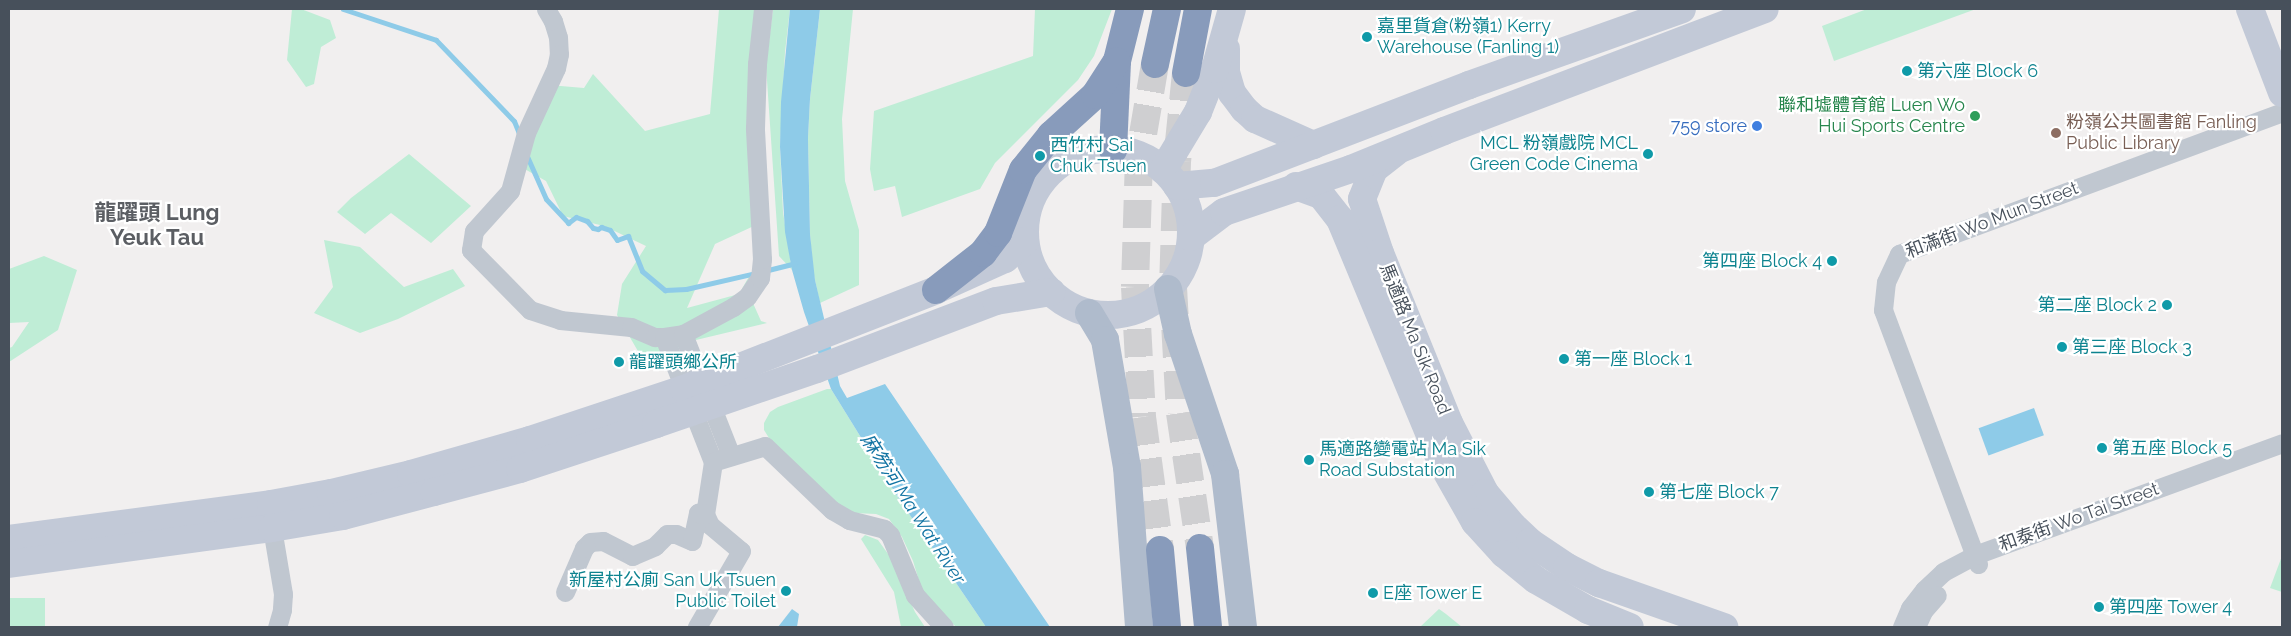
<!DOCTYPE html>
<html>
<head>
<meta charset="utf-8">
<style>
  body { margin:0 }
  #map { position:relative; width:2291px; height:636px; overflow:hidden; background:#f1efef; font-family:Raleway,"Noto Sans SC",sans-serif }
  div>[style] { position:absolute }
  .green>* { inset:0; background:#bfedd6; transform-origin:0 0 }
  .water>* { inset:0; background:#8ecbe8; transform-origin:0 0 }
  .stream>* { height:5px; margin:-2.5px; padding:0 2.5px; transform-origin:2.5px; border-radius:2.5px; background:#8ecbe8 }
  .highway-tunnel>* { height:28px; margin-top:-14px; transform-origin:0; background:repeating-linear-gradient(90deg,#cfcfd1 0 28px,transparent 0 42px) }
  .street>* { height:19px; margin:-9.5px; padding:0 9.5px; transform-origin:9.5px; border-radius:9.5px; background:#c0c7d0 }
  .secondary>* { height:28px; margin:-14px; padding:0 14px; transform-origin:14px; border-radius:14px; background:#c2c9d7 }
  .secondary>.ring { margin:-14px; padding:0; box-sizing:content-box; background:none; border:28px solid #c2c9d7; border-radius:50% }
  .primary>* { height:28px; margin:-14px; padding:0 14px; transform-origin:14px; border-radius:14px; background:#afbbcc }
  .highway>* { height:28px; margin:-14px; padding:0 14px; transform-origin:14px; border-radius:14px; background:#889bbb }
  .dots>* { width:14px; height:14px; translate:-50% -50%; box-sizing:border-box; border:2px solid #fff; border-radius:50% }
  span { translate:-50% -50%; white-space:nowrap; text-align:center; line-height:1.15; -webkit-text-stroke:4.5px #fff; paint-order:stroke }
  .culture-label { font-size:18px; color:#0d838f }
  .left { translate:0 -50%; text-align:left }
  .right { translate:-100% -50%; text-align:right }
  .leisure-label { font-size:18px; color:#27864d }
  .education-label { font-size:18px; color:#785e54 }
  .shop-label { font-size:18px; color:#366cbe }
  .street-label { font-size:18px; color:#47505b }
  .water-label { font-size:19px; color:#1274a3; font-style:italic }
  .district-label { font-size:22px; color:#5b5e63; font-weight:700 }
  .frame { position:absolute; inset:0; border:10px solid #47505b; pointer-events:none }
</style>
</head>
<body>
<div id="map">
  <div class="green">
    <i style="clip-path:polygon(292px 9px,301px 9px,330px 20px,336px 38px,321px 47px,314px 84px,306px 87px,287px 60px)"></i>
    <i style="clip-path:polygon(719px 9px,768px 9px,756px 225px,715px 244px,687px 308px,739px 294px,751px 273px,748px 292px,761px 321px,767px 323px,696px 340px,646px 365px,617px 315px,622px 284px,646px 246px,604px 226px,563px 216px,546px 181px,521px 167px,549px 85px,584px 88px,593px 74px,645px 131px,710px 114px)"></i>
    <i style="clip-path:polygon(773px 9px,790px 9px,785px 52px,780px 147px,783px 212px,792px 270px,779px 256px,766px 66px)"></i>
    <i style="clip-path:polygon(820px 9px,853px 9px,842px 119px,845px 181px,859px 230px,859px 285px,820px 303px,813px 271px,810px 234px,808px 138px,810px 99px)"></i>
    <i style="clip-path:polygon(1035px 9px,1112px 9px,1094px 56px,1078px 80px,995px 163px,980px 189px,902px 217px,895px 186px,874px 191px,870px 169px,874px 111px,1033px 56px)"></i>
    <i style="clip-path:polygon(1867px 9px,1976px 9px,1834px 61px,1822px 26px)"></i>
    <i style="clip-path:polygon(409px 154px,471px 206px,431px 243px,391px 213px,365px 234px,337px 212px,351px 198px)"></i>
    <i style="clip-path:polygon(324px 240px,360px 247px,404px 287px,453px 269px,465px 286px,398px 319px,360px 333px,314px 313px,333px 287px)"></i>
    <i style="clip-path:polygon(44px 256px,77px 270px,58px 330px,9px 362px,9px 348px,12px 347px,29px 322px,9px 323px,9px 269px)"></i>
    <i style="clip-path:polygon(827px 389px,831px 389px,899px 499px,986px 627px,956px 627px,923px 594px,913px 561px,902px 537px,889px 519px,876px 514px,854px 513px,835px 502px,769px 438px,764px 430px,764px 423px,770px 412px,778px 407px)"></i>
    <i style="clip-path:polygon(865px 535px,878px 540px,891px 558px,915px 612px,925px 627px,901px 627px,894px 592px,861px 539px)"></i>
    <i style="clip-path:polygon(2282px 556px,2282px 592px,2270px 588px)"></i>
    <i style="left:9px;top:598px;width:36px;height:29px"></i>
    <i style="clip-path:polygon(1439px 609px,1446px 614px,1462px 627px,1420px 627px)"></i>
  </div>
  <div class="water">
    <i style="clip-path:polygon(790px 9px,820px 9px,810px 99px,808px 138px,810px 234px,815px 280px,840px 386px,847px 398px,885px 384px,1050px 627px,986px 627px,899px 499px,831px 389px,804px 312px,792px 270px,785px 232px,780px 147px,781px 102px)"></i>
    <i style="left:2034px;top:408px;width:29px;height:59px;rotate:70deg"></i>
    <i style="clip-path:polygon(792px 609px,799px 614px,797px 627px,778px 627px)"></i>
  </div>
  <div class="stream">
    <i style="left:343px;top:9px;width:98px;rotate:18.4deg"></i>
    <i style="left:436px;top:40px;width:112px;rotate:46.1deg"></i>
    <i style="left:514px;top:121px;width:16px;rotate:68deg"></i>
    <i style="left:526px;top:154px;width:49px;rotate:66deg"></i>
    <i style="left:546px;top:199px;width:33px;rotate:47deg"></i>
    <i style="left:568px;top:223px;width:10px;rotate:-37deg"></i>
    <i style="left:576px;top:217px;width:12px;rotate:20deg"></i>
    <i style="left:587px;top:221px;width:9px;rotate:49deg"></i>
    <i style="left:593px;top:228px;width:5px;rotate:11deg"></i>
    <i style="left:598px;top:229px;width:4px;rotate:-34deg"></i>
    <i style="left:601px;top:227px;width:9px;rotate:18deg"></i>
    <i style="left:610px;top:230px;width:12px;rotate:55deg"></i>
    <i style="left:617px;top:240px;width:12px;rotate:-20deg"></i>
    <i style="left:628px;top:236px;width:38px;rotate:68deg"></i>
    <i style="left:642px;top:271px;width:30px;rotate:40deg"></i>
    <i style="left:665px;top:290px;width:21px;rotate:-3deg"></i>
    <i style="left:686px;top:289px;width:72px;rotate:-12.9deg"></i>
    <i style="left:764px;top:271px;width:32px;rotate:-14deg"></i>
  </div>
  <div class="highway-tunnel">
    <i style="left:1155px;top:64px;width:95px;rotate:99.7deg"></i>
    <i style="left:1139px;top:158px;width:129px;rotate:91.8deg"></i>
    <i style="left:1135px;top:287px;width:130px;rotate:86.9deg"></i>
    <i style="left:1142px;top:417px;width:134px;rotate:82.3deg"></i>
    <i style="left:1186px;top:73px;width:88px;rotate:95.8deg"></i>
    <i style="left:1177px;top:161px;width:126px;rotate:91.8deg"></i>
    <i style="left:1173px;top:287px;width:126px;rotate:86.8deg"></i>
    <i style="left:1180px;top:413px;width:136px;rotate:81.6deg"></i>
  </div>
  <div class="street">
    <i style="left:546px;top:9px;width:14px;rotate:60deg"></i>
    <i style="left:553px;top:21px;width:17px;rotate:73deg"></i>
    <i style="left:558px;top:37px;width:17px;rotate:87deg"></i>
    <i style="left:559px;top:54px;width:14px;rotate:102deg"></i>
    <i style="left:556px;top:68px;width:72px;rotate:114.8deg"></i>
    <i style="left:526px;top:133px;width:60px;rotate:105.4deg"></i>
    <i style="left:510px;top:191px;width:54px;rotate:132deg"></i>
    <i style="left:474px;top:231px;width:19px;rotate:99deg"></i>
    <i style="left:471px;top:250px;width:84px;rotate:45.5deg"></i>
    <i style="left:530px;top:310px;width:32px;rotate:18deg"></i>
    <i style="left:560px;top:320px;width:71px;rotate:5.6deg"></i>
    <i style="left:631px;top:327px;width:26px;rotate:23deg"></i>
    <i style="left:655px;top:337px;width:9px"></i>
    <i style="left:664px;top:337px;width:19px;rotate:-9deg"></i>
    <i style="left:683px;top:334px;width:57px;rotate:-28.4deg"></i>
    <i style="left:733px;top:307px;width:17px;rotate:-36deg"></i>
    <i style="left:747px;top:297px;width:23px;rotate:-56deg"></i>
    <i style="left:760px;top:278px;width:19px;rotate:-84deg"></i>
    <i style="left:762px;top:259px;width:131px;rotate:-93.1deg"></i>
    <i style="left:755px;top:128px;width:64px;rotate:-88.2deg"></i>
    <i style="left:757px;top:64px;width:55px;rotate:-83.8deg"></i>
    <i style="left:683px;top:334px;width:131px;rotate:68.5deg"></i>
    <i style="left:664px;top:337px;width:134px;rotate:68.6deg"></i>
    <i style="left:713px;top:462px;width:53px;rotate:98.7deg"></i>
    <i style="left:705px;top:514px;width:12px;rotate:66deg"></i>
    <i style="left:710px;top:525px;width:40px;rotate:40deg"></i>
    <i style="left:741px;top:551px;width:88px;rotate:120.1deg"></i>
    <i style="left:713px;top:462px;width:54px;rotate:-17.1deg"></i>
    <i style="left:765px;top:446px;width:93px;rotate:43.7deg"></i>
    <i style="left:832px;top:510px;width:20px;rotate:30deg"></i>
    <i style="left:849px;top:520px;width:36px;rotate:14deg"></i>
    <i style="left:884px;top:529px;width:8px;rotate:45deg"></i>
    <i style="left:890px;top:535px;width:65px;rotate:67.4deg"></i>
    <i style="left:915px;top:595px;width:43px;rotate:47.8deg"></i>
    <i style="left:272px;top:528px;width:67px;rotate:80.5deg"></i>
    <i style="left:283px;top:594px;width:16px;rotate:94deg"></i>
    <i style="left:282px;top:610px;width:18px;rotate:106deg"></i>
    <i style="left:1978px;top:564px;width:271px;rotate:-110.5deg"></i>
    <i style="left:1883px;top:310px;width:28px;rotate:-84deg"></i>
    <i style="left:1886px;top:282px;width:31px;rotate:-65deg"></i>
    <i style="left:1899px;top:254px;width:408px;rotate:-20.3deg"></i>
    <i style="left:565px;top:592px;width:48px;rotate:-66.6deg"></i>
    <i style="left:584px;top:548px;width:8px;rotate:-45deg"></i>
    <i style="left:590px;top:542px;width:13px;rotate:-4deg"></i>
    <i style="left:603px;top:541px;width:33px;rotate:27deg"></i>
    <i style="left:632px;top:556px;width:25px;rotate:-23deg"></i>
    <i style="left:655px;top:546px;width:17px;rotate:-45deg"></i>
    <i style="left:667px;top:534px;width:9px"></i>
    <i style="left:676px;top:534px;width:17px;rotate:24deg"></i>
    <i style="left:692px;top:541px;width:29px;rotate:-78deg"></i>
    <i style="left:698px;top:513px;width:7px;rotate:8deg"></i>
    <i style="left:1902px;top:627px;width:21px;rotate:-67deg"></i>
    <i style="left:1910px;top:608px;width:23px;rotate:-52deg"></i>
    <i style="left:1924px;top:590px;width:26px;rotate:-43deg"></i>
    <i style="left:1943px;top:572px;width:36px;rotate:-28deg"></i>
    <i style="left:1975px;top:555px;width:327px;rotate:-20deg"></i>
    <i style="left:1916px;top:627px;width:17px;rotate:-66deg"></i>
    <i style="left:1923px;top:611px;width:21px;rotate:-49deg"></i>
  </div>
  <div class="secondary">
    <i style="left:2250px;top:9px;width:90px;rotate:69.1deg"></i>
    <i style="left:1226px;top:49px;width:23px;rotate:90deg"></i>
    <i style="left:1226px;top:72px;width:22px;rotate:74deg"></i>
    <i style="left:1232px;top:93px;width:20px;rotate:53deg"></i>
    <i style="left:1244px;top:109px;width:15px;rotate:42deg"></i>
    <i style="left:1255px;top:119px;width:64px;rotate:24.1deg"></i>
    <i class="ring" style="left:1025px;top:149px;width:138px;height:138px"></i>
    <i style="left:1396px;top:152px;width:28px;rotate:142deg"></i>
    <i style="left:1374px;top:169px;width:32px;rotate:112deg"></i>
    <i style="left:1362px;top:199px;width:57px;rotate:71.6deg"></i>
    <i style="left:1380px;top:253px;width:183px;rotate:67.9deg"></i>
    <i style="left:1449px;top:423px;width:79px;rotate:62.8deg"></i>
    <i style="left:1485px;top:493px;width:43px;rotate:49.7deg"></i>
    <i style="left:1513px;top:526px;width:23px;rotate:43deg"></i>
    <i style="left:1530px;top:542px;width:45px;rotate:34deg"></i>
    <i style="left:1567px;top:567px;width:36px;rotate:27deg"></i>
    <i style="left:1599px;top:583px;width:133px;rotate:19.4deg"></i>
    <i style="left:1163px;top:170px;width:68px;rotate:-58.9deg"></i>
    <i style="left:1198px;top:112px;width:46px;rotate:-68.4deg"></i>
    <i style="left:1215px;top:69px;width:62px;rotate:-74.2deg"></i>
    <i style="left:1177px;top:186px;width:37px;rotate:-5deg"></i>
    <i style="left:1214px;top:183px;width:273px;rotate:-21deg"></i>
    <i style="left:1469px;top:85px;width:226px;rotate:-19.6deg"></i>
    <i style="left:1296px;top:186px;width:27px;rotate:20deg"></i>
    <i style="left:1321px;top:195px;width:31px;rotate:52deg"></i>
    <i style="left:1340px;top:219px;width:263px;rotate:67.4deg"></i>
    <i style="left:1441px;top:462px;width:69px;rotate:60.5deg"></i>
    <i style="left:1475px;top:522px;width:43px;rotate:47.8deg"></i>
    <i style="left:1504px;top:554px;width:41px;rotate:39.1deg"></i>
    <i style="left:1536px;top:580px;width:60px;rotate:30deg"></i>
    <i style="left:1588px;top:610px;width:45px;rotate:22deg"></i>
    <i style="left:1191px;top:237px;width:41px;rotate:-37.1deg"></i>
    <i style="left:1224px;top:212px;width:134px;rotate:-18.7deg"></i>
    <i style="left:1351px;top:169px;width:100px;rotate:-22.2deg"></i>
    <i style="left:1444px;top:131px;width:343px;rotate:-20.8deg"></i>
    <i style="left:9px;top:539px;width:264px;rotate:-7.6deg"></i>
    <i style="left:271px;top:504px;width:61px;rotate:-10.4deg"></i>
    <i style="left:331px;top:493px;width:82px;rotate:-13.4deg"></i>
    <i style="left:411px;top:474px;width:124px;rotate:-15.9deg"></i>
    <i style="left:530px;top:440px;width:162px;rotate:-18.3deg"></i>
    <i style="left:684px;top:389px;width:271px;rotate:-21.4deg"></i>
    <i style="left:936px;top:290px;width:76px;rotate:-24.2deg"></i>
    <i style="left:1005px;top:259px;width:27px;rotate:-42deg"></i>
    <i style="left:9px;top:564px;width:265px;rotate:-7.8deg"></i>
    <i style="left:272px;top:528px;width:72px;rotate:-9.6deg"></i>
    <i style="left:343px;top:516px;width:94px;rotate:-14.8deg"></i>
    <i style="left:434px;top:492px;width:89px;rotate:-15deg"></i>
    <i style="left:520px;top:469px;width:143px;rotate:-18.3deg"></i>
    <i style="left:656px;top:424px;width:170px;rotate:-18.9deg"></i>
    <i style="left:817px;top:369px;width:191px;rotate:-20.8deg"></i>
    <i style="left:996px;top:301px;width:56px;rotate:-9.3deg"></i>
  </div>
  <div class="primary">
    <i style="left:1168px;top:289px;width:46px;rotate:77.5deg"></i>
    <i style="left:1178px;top:334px;width:148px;rotate:71.4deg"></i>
    <i style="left:1225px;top:474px;width:154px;rotate:83.3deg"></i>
    <i style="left:1089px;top:313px;width:31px;rotate:59deg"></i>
    <i style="left:1105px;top:340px;width:129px;rotate:80.2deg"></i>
    <i style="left:1127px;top:467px;width:160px;rotate:85.7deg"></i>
  </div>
  <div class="highway">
    <i style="left:1155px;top:64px;width:56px;rotate:-77.7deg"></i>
    <i style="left:1186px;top:73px;width:65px;rotate:-79.4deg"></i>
    <i style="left:1113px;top:150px;width:89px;rotate:-87.4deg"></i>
    <i style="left:1117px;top:61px;width:54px;rotate:-76deg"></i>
    <i style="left:936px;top:290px;width:60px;rotate:-38.2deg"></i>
    <i style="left:983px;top:253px;width:25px;rotate:-53deg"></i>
    <i style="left:998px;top:233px;width:68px;rotate:-68.4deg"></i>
    <i style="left:1023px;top:170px;width:45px;rotate:-51.3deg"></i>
    <i style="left:1051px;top:135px;width:59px;rotate:-42.3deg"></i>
    <i style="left:1095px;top:95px;width:40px;rotate:-57.1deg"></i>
    <i style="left:1200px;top:548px;width:79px;rotate:84.2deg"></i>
    <i style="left:1160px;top:550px;width:77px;rotate:84.8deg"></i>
  </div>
  <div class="dots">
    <i style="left:1367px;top:37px;background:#0f9aa8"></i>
    <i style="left:1907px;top:71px;background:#0f9aa8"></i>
    <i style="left:1975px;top:116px;background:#2e9e5b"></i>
    <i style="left:1757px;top:126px;background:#3f7fe0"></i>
    <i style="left:2056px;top:133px;background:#8d6e63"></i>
    <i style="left:1648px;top:154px;background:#0f9aa8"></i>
    <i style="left:1040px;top:156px;background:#0f9aa8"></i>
    <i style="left:1832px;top:261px;background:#0f9aa8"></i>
    <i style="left:2167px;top:305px;background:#0f9aa8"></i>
    <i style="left:2062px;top:347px;background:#0f9aa8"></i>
    <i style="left:1564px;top:359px;background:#0f9aa8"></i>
    <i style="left:619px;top:362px;background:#0f9aa8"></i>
    <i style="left:2102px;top:448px;background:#0f9aa8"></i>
    <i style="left:1309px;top:460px;background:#0f9aa8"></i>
    <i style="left:1649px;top:492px;background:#0f9aa8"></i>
    <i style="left:786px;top:591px;background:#0f9aa8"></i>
    <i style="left:1373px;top:593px;background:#0f9aa8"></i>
    <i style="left:2099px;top:607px;background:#0f9aa8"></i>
  </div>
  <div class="culture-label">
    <span class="left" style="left:1377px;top:37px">嘉里貨倉(粉嶺1) Kerry<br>Warehouse (Fanling 1)</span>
    <span class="left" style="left:1917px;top:71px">第六座 Block 6</span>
    <span class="right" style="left:1638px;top:154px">MCL 粉嶺戲院 MCL<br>Green Code Cinema</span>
    <span class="left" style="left:1050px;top:156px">西竹村 Sai<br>Chuk Tsuen</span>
    <span class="right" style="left:1822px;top:261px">第四座 Block 4</span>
    <span class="right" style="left:2157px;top:305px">第二座 Block 2</span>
    <span class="left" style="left:2072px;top:347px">第三座 Block 3</span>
    <span class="left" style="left:1574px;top:359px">第一座 Block 1</span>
    <span class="left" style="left:629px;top:362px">龍躍頭鄉公所</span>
    <span class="left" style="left:2112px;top:448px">第五座 Block 5</span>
    <span class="left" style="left:1319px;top:460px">馬適路變電站 Ma Sik<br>Road Substation</span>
    <span class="left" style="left:1659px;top:492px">第七座 Block 7</span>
    <span class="right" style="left:776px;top:591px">新屋村公廁 San Uk Tsuen<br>Public Toilet</span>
    <span class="left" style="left:1383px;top:593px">E座 Tower E</span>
    <span class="left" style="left:2109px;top:607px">第四座 Tower 4</span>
  </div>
  <div class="leisure-label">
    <span class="right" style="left:1965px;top:116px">聯和墟體育館 Luen Wo<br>Hui Sports Centre</span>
  </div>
  <div class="education-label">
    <span class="left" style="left:2066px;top:133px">粉嶺公共圖書館 Fanling<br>Public Library</span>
  </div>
  <div class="shop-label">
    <span class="right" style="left:1747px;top:126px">759 store</span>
  </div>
  <div class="street-label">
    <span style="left:1992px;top:220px;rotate:-21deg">和滿街 Wo Mun Street</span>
    <span style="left:1415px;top:339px;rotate:68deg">馬適路 Ma Sik Road</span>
    <span style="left:2079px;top:517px;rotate:-20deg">和泰街 Wo Tai Street</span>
  </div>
  <div class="water-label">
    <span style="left:913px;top:509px;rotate:57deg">麻笏河 Ma Wat River</span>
  </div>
  <div class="district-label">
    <span style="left:157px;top:225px">龍躍頭 Lung<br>Yeuk Tau</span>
  </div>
  <div class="frame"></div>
</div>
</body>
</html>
